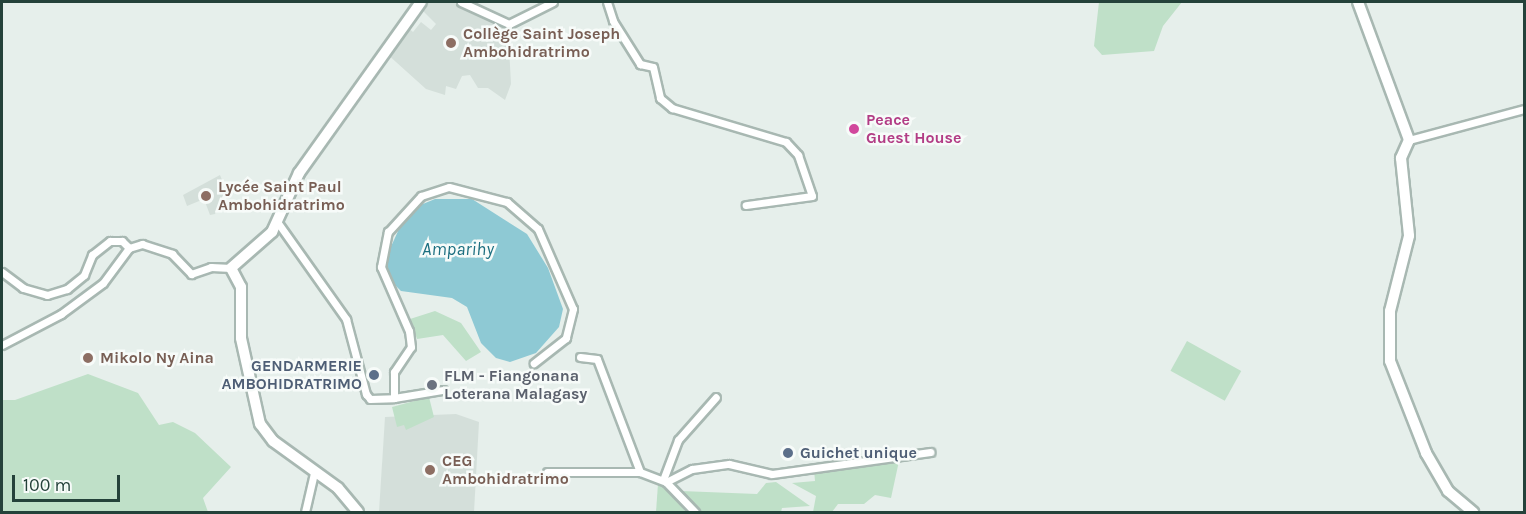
<!DOCTYPE html>
<html>
<head>
<meta charset="utf-8">
<style>
  body { margin:0 }
  #map { position:relative; width:1526px; height:514px; overflow:hidden; background:#e6efeb; font-family:Karla,sans-serif }
  div>[style] { position:absolute }
  .built>* { inset:0; background:#d4dfda }
  .green>* { inset:0; background:#bfe0c8; transform-origin:0 0 }
  .water>* { inset:0; background:#8ec9d4 }
  .roads { filter:drop-shadow(2px 0 #a8b8b2) drop-shadow(-2px 0 #a8b8b2) drop-shadow(0 2px #a8b8b2) drop-shadow(0 -2px #a8b8b2) }
  .street>* { height:7px; margin:-3.5px; padding:0 3.5px; transform-origin:3.5px; border-radius:3.5px; background:#fff }
  .secondary>* { height:10px; margin:-5px; padding:0 5px; transform-origin:5px; border-radius:5px; background:#fff }
  .dots>* { width:16px; height:16px; translate:-50% -50%; box-sizing:border-box; border:3px solid #f7fbf9; border-radius:50% }
  span { translate:-50% -50%; white-space:nowrap; text-align:center; line-height:1.15; -webkit-text-stroke:5px #f7fbf9; paint-order:stroke }
  .education-label { font-size:16px; color:#785e54; font-weight:700 }
  .left { translate:0 -50%; text-align:left }
  .hotel-label { font-size:16px; color:#b23c85; font-weight:700 }
  .service-label { font-size:16px; color:#4e5e75; font-weight:700 }
  .right { translate:-100% -50%; text-align:right }
  .worship-label { font-size:16px; color:#5b616d; font-weight:700 }
  .water-label { font-size:18px; color:#1c6f80; font-style:italic }
  .frame { position:absolute; inset:0; border:3px solid #24423a; pointer-events:none }
  .scale { position:absolute; left:12px; top:475px; width:108px; height:27px; box-sizing:border-box; border:3px solid #24423a; border-top:0; padding-left:8px; font-size:18px; line-height:21px; white-space:nowrap; color:#24423a; -webkit-text-stroke:4px #f7fbf9; paint-order:stroke }
</style>
</head>
<body>
<div id="map">
  <div class="built">
    <i style="clip-path:polygon(423px 2px,454px 2px,508px 29px,511px 84px,505px 100px,488px 88px,478px 88px,470px 75px,462px 76px,456px 89px,446px 86px,445px 95px,426px 89px,386px 53px,405px 25px,413px 32px,421px 22px,431px 30px,436px 24px,419px 7px)"></i>
    <i style="clip-path:polygon(220px 175px,229px 197px,221px 201px,215px 214px,210px 215px,204px 199px,187px 206px,183px 195px)"></i>
    <i style="clip-path:polygon(456px 414px,479px 422px,474px 512px,379px 512px,385px 417px)"></i>
  </div>
  <div class="green">
    <i style="clip-path:polygon(1099px 2px,1182px 2px,1163px 26px,1154px 51px,1102px 55px,1094px 46px)"></i>
    <i style="clip-path:polygon(435px 311px,461px 323px,481px 352px,466px 361px,443px 335px,417px 339px,410px 319px)"></i>
    <i style="left:1187px;top:341px;width:62px;height:34px;rotate:29deg"></i>
    <i style="clip-path:polygon(88px 374px,138px 393px,159px 425px,173px 422px,195px 433px,231px 467px,203px 498px,208px 512px,2px 512px,2px 400px,15px 400px)"></i>
    <i style="clip-path:polygon(429px 397px,434px 417px,406px 430px,404px 425px,397px 427px,392px 407px)"></i>
    <i style="clip-path:polygon(899px 461px,891px 498px,875px 495px,864px 504px,838px 504px,832px 512px,813px 512px,816px 496px,792px 483px,815px 481px,814px 470px)"></i>
    <i style="clip-path:polygon(776px 482px,810px 506px,782px 508px,781px 512px,699px 512px,681px 491px,757px 494px,766px 483px)"></i>
    <i style="clip-path:polygon(658px 484px,666px 487px,686px 512px,656px 512px)"></i>
  </div>
  <div class="water">
    <i style="clip-path:polygon(435px 199px,472px 199px,527px 234px,548px 268px,563px 309px,559px 327px,536px 353px,510px 362px,496px 358px,481px 343px,467px 307px,452px 298px,401px 291px,386px 276px,389px 251px,399px 229px,418px 206px)"></i>
  </div>
  <div class="roads">
    <div class="street">
      <i style="left:461px;top:2px;width:53px;rotate:24.6deg"></i>
      <i style="left:509px;top:24px;width:49px;rotate:-26.6deg"></i>
      <i style="left:607px;top:2px;width:20px;rotate:72deg"></i>
      <i style="left:613px;top:21px;width:51px;rotate:57.9deg"></i>
      <i style="left:640px;top:64px;width:13px;rotate:13deg"></i>
      <i style="left:653px;top:67px;width:32px;rotate:77deg"></i>
      <i style="left:660px;top:98px;width:16px;rotate:40deg"></i>
      <i style="left:672px;top:108px;width:119px;rotate:16.6deg"></i>
      <i style="left:786px;top:142px;width:18px;rotate:47deg"></i>
      <i style="left:798px;top:155px;width:43px;rotate:71.1deg"></i>
      <i style="left:812px;top:196px;width:67px;rotate:172.2deg"></i>
      <i style="left:1409px;top:140px;width:119px;rotate:-15.1deg"></i>
      <i style="left:278px;top:223px;width:118px;rotate:54.7deg"></i>
      <i style="left:346px;top:319px;width:78px;rotate:75.1deg"></i>
      <i style="left:366px;top:394px;width:6px;rotate:51deg"></i>
      <i style="left:370px;top:399px;width:24px;rotate:-2deg"></i>
      <i style="left:394px;top:398px;width:26px;rotate:-90deg"></i>
      <i style="left:394px;top:372px;width:30px;rotate:-56deg"></i>
      <i style="left:411px;top:347px;width:16px;rotate:-97deg"></i>
      <i style="left:409px;top:331px;width:70px;rotate:-113.6deg"></i>
      <i style="left:381px;top:267px;width:36px;rotate:-79deg"></i>
      <i style="left:388px;top:232px;width:49px;rotate:-47.5deg"></i>
      <i style="left:421px;top:196px;width:29px;rotate:-18deg"></i>
      <i style="left:449px;top:187px;width:60px;rotate:14.5deg"></i>
      <i style="left:507px;top:202px;width:41px;rotate:41.1deg"></i>
      <i style="left:538px;top:229px;width:87px;rotate:66.4deg"></i>
      <i style="left:573px;top:309px;width:30px;rotate:104deg"></i>
      <i style="left:566px;top:338px;width:41px;rotate:142deg"></i>
      <i style="left:2px;top:272px;width:26px;rotate:37deg"></i>
      <i style="left:23px;top:288px;width:25px;rotate:16deg"></i>
      <i style="left:47px;top:295px;width:21px;rotate:-17deg"></i>
      <i style="left:67px;top:289px;width:22px;rotate:-39deg"></i>
      <i style="left:84px;top:275px;width:22px;rotate:-68deg"></i>
      <i style="left:92px;top:255px;width:23px;rotate:-38deg"></i>
      <i style="left:110px;top:241px;width:12px"></i>
      <i style="left:122px;top:241px;width:10px;rotate:45deg"></i>
      <i style="left:2px;top:345px;width:67px;rotate:-27.7deg"></i>
      <i style="left:61px;top:314px;width:52px;rotate:-36.4deg"></i>
      <i style="left:103px;top:283px;width:44px;rotate:-53.4deg"></i>
      <i style="left:129px;top:248px;width:14px;rotate:-17deg"></i>
      <i style="left:142px;top:244px;width:32px;rotate:18deg"></i>
      <i style="left:172px;top:254px;width:28px;rotate:46deg"></i>
      <i style="left:191px;top:274px;width:21px;rotate:-19deg"></i>
      <i style="left:211px;top:267px;width:20px;rotate:3deg"></i>
      <i style="left:580px;top:357px;width:17px;rotate:7deg"></i>
      <i style="left:597px;top:359px;width:121px;rotate:69.2deg"></i>
      <i style="left:394px;top:398px;width:50px;rotate:-9.3deg"></i>
      <i style="left:547px;top:472px;width:93px"></i>
      <i style="left:640px;top:472px;width:28px;rotate:21deg"></i>
      <i style="left:666px;top:482px;width:42px;rotate:46deg"></i>
      <i style="left:663px;top:480px;width:43px;rotate:-69.4deg"></i>
      <i style="left:678px;top:440px;width:57px;rotate:-48.5deg"></i>
      <i style="left:666px;top:482px;width:29px;rotate:-27deg"></i>
      <i style="left:692px;top:469px;width:37px;rotate:-8deg"></i>
      <i style="left:729px;top:464px;width:44px;rotate:13.1deg"></i>
      <i style="left:772px;top:474px;width:160px;rotate:-7.9deg"></i>
      <i style="left:305px;top:512px;width:39px;rotate:-77deg"></i>
    </div>
    <div class="secondary">
      <i style="left:1358px;top:2px;width:147px;rotate:69.7deg"></i>
      <i style="left:1409px;top:140px;width:20px;rotate:114deg"></i>
      <i style="left:1401px;top:158px;width:78px;rotate:84.1deg"></i>
      <i style="left:1409px;top:236px;width:77px;rotate:104.2deg"></i>
      <i style="left:1390px;top:311px;width:50px;rotate:90deg"></i>
      <i style="left:1390px;top:361px;width:99px;rotate:68.6deg"></i>
      <i style="left:1426px;top:453px;width:44px;rotate:59.9deg"></i>
      <i style="left:1448px;top:491px;width:33px;rotate:40deg"></i>
      <i style="left:358px;top:512px;width:31px;rotate:-130deg"></i>
      <i style="left:338px;top:488px;width:80px;rotate:-144.1deg"></i>
      <i style="left:273px;top:441px;width:21px;rotate:-127deg"></i>
      <i style="left:260px;top:424px;width:88px;rotate:-102.5deg"></i>
      <i style="left:241px;top:338px;width:51px;rotate:-90deg"></i>
      <i style="left:241px;top:287px;width:21px;rotate:-118deg"></i>
      <i style="left:231px;top:268px;width:55px;rotate:-41.3deg"></i>
      <i style="left:272px;top:232px;width:65px;rotate:-65.4deg"></i>
      <i style="left:299px;top:173px;width:210px;rotate:-54.5deg"></i>
    </div>
  </div>
  <div class="dots">
    <i style="left:451px;top:43px;background:#8d6e63"></i>
    <i style="left:854px;top:129px;background:#d1479c"></i>
    <i style="left:206px;top:196px;background:#8d6e63"></i>
    <i style="left:88px;top:358px;background:#8d6e63"></i>
    <i style="left:374px;top:375px;background:#5c6f8a"></i>
    <i style="left:432px;top:385px;background:#6b7280"></i>
    <i style="left:788px;top:453px;background:#5c6f8a"></i>
    <i style="left:430px;top:470px;background:#8d6e63"></i>
  </div>
  <div class="education-label">
    <span class="left" style="left:463px;top:43px">Collège Saint Joseph<br>Ambohidratrimo</span>
    <span class="left" style="left:218px;top:196px">Lycée Saint Paul<br>Ambohidratrimo</span>
    <span class="left" style="left:100px;top:358px">Mikolo Ny Aina</span>
    <span class="left" style="left:442px;top:470px">CEG<br>Ambohidratrimo</span>
  </div>
  <div class="hotel-label">
    <span class="left" style="left:866px;top:129px">Peace<br>Guest House</span>
  </div>
  <div class="service-label">
    <span class="right" style="left:362px;top:375px">GENDARMERIE<br>AMBOHIDRATRIMO</span>
    <span class="left" style="left:800px;top:453px">Guichet unique</span>
  </div>
  <div class="worship-label">
    <span class="left" style="left:444px;top:385px">FLM - Fiangonana<br>Loterana Malagasy</span>
  </div>
  <div class="water-label">
    <span style="left:458px;top:249px">Amparihy</span>
  </div>
  <div class="frame"></div>
  <div class="scale">100 m</div>
</div>
</body>
</html>
